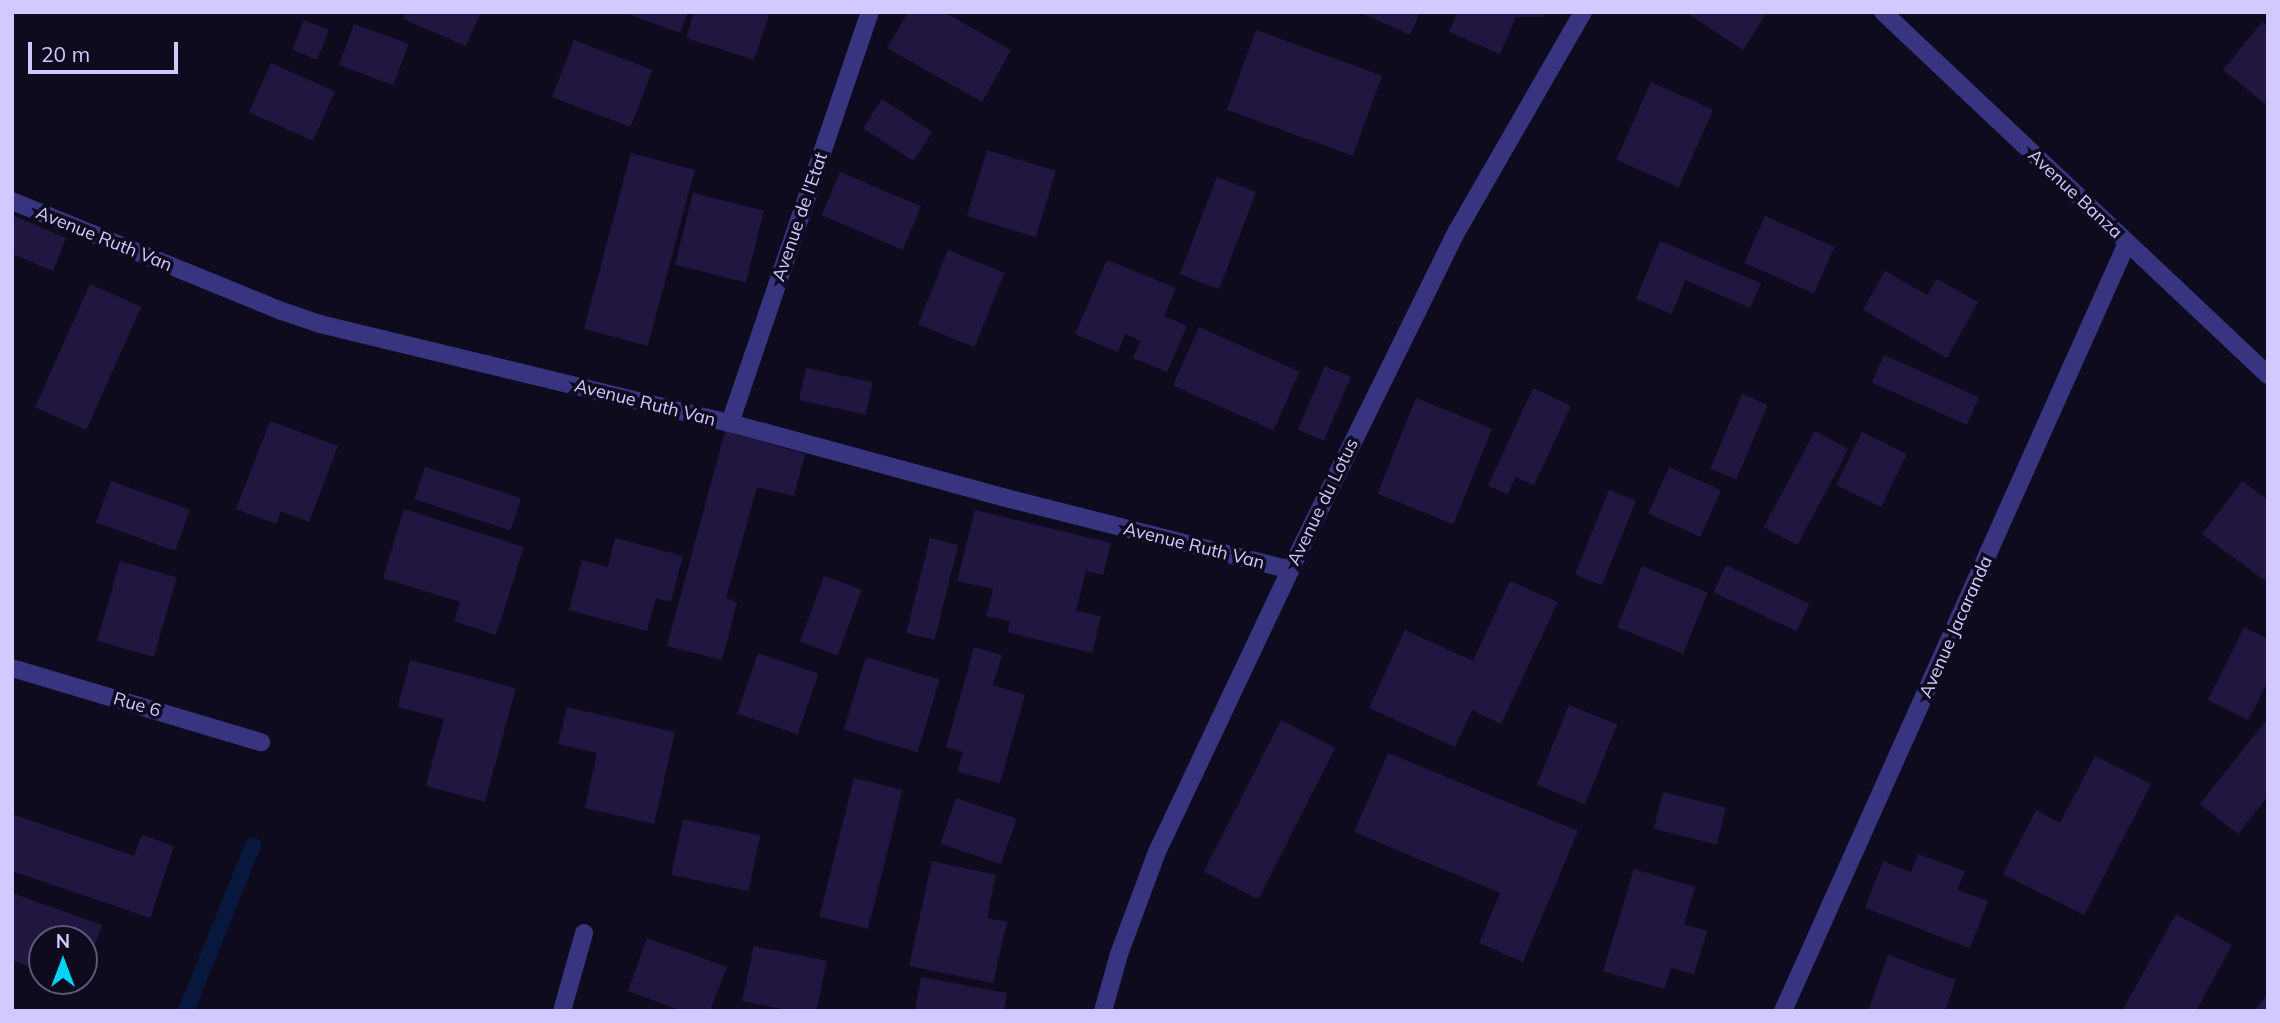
<!DOCTYPE html>
<html>
<head>
<meta charset="utf-8">
<style>
  body { margin:0 }
  #map { position:relative; width:2280px; height:1023px; overflow:hidden; background:#0f0b1f; font-family:Mulish,sans-serif }
  div>[style] { position:absolute }
  .stream>* { height:16px; margin:-8px; padding:0 8px; transform-origin:8px; border-radius:8px; background:#07183c }
  .building>* { inset:0; background:#201640; transform-origin:0 0 }
  .minor>* { height:18px; margin:-9px; padding:0 9px; transform-origin:9px; border-radius:9px; background:#393480 }
  span { translate:-50% -50%; white-space:nowrap; text-align:center; line-height:1.15; -webkit-text-stroke:7px #0f0b1f; paint-order:stroke }
  .street-label { font-size:18px; color:#d1c9ff }
  .frame { position:absolute; inset:0; border:14px solid #d1c9ff; pointer-events:none }
  .north { position:absolute; left:28px; top:925px; width:70px; height:70px; box-sizing:border-box; background:#0f0b1f; border:2px solid #5d5779; border-radius:50%; rotate:0deg; font-size:19px; font-weight:700; line-height:28px; text-align:center; color:#d1c9ff }
  .north::after { content:''; display:block; margin:auto; width:24px; height:32px; background:#00d3f4; clip-path:polygon(50% 0,100% 100%,50% 72%,0 100%) }
  .scale { position:absolute; left:28px; top:42px; width:150px; height:32px; box-sizing:border-box; border:4px solid #d1c9ff; border-top:0; padding-left:9px; font-size:21px; line-height:24px; white-space:nowrap; color:#d1c9ff; -webkit-text-stroke:5px #0f0b1f; paint-order:stroke }
</style>
</head>
<body>
<div id="map">
  <div class="stream">
    <i style="left:186px;top:1011px;width:179px;rotate:-68deg"></i>
  </div>
  <div class="building">
    <i style="clip-path:polygon(406px 12px,481px 12px,466px 46px,403px 19px)"></i>
    <i style="clip-path:polygon(623px 12px,688px 12px,680px 33px)"></i>
    <i style="clip-path:polygon(694px 12px,770px 12px,754px 60px,686px 38px)"></i>
    <i style="clip-path:polygon(908px 12px,944px 12px,1011px 50px,982px 102px,887px 48px)"></i>
    <i style="clip-path:polygon(1360px 12px,1420px 12px,1410px 35px)"></i>
    <i style="clip-path:polygon(1458px 12px,1546px 12px,1544px 17px,1516px 17px,1500px 54px,1449px 32px)"></i>
    <i style="clip-path:polygon(1685px 12px,1767px 12px,1743px 50px)"></i>
    <i style="left:304px;top:20px;width:27px;height:32px;rotate:22deg"></i>
    <i style="clip-path:polygon(2262px 22px,2268px 26px,2268px 106px,2223px 70px)"></i>
    <i style="left:354px;top:24px;width:58px;height:44px;rotate:20deg"></i>
    <i style="left:1256px;top:30px;width:134px;height:85px;rotate:20deg"></i>
    <i style="left:574px;top:40px;width:84px;height:61px;rotate:21deg"></i>
    <i style="left:271px;top:63px;width:70px;height:54px;rotate:24deg"></i>
    <i style="left:1651px;top:82px;width:68px;height:85px;rotate:24deg"></i>
    <i style="left:882px;top:99px;width:60px;height:35px;rotate:33deg"></i>
    <i style="left:987px;top:150px;width:72px;height:69px;rotate:17deg"></i>
    <i style="left:631px;top:153px;width:66px;height:182px;rotate:15deg"></i>
    <i style="left:840px;top:172px;width:88px;height:47px;rotate:23deg"></i>
    <i style="left:1217px;top:177px;width:42px;height:104px;rotate:21deg"></i>
    <i style="left:693px;top:193px;width:73px;height:74px;rotate:14deg"></i>
    <i style="clip-path:polygon(12px 215px,66px 238px,53px 271px,12px 254px)"></i>
    <i style="left:1765px;top:216px;width:76px;height:51px;rotate:24deg"></i>
    <i style="clip-path:polygon(1660px 241px,1761px 283px,1750px 308px,1685px 280px,1672px 314px,1636px 299px)"></i>
    <i style="left:948px;top:250px;width:61px;height:80px;rotate:22deg"></i>
    <i style="clip-path:polygon(1107px 260px,1176px 288px,1164px 316px,1187px 326px,1167px 372px,1133px 358px,1141px 341px,1125px 334px,1118px 352px,1075px 334px)"></i>
    <i style="clip-path:polygon(1885px 271px,1927px 295px,1937px 279px,1978px 302px,1947px 358px,1863px 310px)"></i>
    <i style="left:90px;top:284px;width:56px;height:135px;rotate:24deg"></i>
    <i style="left:1199px;top:327px;width:110px;height:64px;rotate:24deg"></i>
    <i style="left:1884px;top:355px;width:104px;height:30px;rotate:24deg"></i>
    <i style="left:1325px;top:366px;width:28px;height:69px;rotate:23deg"></i>
    <i style="left:806px;top:368px;width:68px;height:33px;rotate:12deg"></i>
    <i style="clip-path:polygon(1533px 388px,1571px 406px,1534px 485px,1515px 477px,1508px 494px,1488px 486px)"></i>
    <i style="left:1742px;top:394px;width:28px;height:81px;rotate:23deg"></i>
    <i style="left:1416px;top:398px;width:82px;height:103px;rotate:22deg"></i>
    <i style="clip-path:polygon(270px 421px,338px 446px,309px 522px,281px 511px,276px 524px,236px 509px)"></i>
    <i style="clip-path:polygon(725px 431px,805px 454px,794px 496px,757px 487px,726px 598px,737px 602px,722px 660px,667px 646px)"></i>
    <i style="left:1815px;top:431px;width:38px;height:109px;rotate:28deg"></i>
    <i style="left:1862px;top:432px;width:50px;height:59px;rotate:26deg"></i>
    <i style="left:425px;top:467px;width:101px;height:34px;rotate:18deg"></i>
    <i style="left:1669px;top:467px;width:57px;height:51px;rotate:24deg"></i>
    <i style="left:111px;top:481px;width:84px;height:44px;rotate:20deg"></i>
    <i style="clip-path:polygon(2242px 481px,2268px 500px,2268px 583px,2202px 534px)"></i>
    <i style="left:1609px;top:490px;width:29px;height:91px;rotate:22deg"></i>
    <i style="clip-path:polygon(404px 509px,524px 547px,496px 635px,454px 621px,460px 602px,383px 578px)"></i>
    <i style="clip-path:polygon(975px 510px,1111px 543px,1103px 575px,1086px 571px,1076px 611px,1101px 616px,1092px 653px,1007px 632px,1010px 621px,986px 616px,993px 589px,957px 581px)"></i>
    <i style="clip-path:polygon(615px 538px,683px 556px,671px 602px,656px 598px,647px 631px,569px 610px,582px 560px,608px 567px)"></i>
    <i style="left:930px;top:538px;width:29px;height:98px;rotate:14deg"></i>
    <i style="left:120px;top:561px;width:59px;height:83px;rotate:16deg"></i>
    <i style="left:1726px;top:565px;width:92px;height:30px;rotate:25deg"></i>
    <i style="left:1642px;top:566px;width:71px;height:66px;rotate:22deg"></i>
    <i style="left:824px;top:576px;width:40px;height:70px;rotate:20deg"></i>
    <i style="clip-path:polygon(1510px 581px,1558px 602px,1501px 724px,1472px 710px,1455px 747px,1369px 708px,1405px 630px,1473px 661px)"></i>
    <i style="clip-path:polygon(2244px 627px,2268px 639px,2268px 682px,2248px 720px,2208px 700px)"></i>
    <i style="clip-path:polygon(974px 647px,1002px 655px,993px 685px,1025px 695px,1000px 783px,957px 772px,963px 752px,946px 747px)"></i>
    <i style="left:758px;top:653px;width:64px;height:64px;rotate:19deg"></i>
    <i style="left:866px;top:657px;width:77px;height:76px;rotate:17deg"></i>
    <i style="clip-path:polygon(410px 660px,516px 688px,485px 802px,426px 786px,444px 719px,398px 707px)"></i>
    <i style="left:1569px;top:705px;width:52px;height:86px;rotate:22deg"></i>
    <i style="clip-path:polygon(567px 707px,675px 732px,654px 824px,585px 808px,597px 753px,558px 744px)"></i>
    <i style="clip-path:polygon(2268px 718px,2268px 796px,2238px 834px,2200px 804px)"></i>
    <i style="left:1281px;top:720px;width:61px;height:170px;rotate:27deg"></i>
    <i style="clip-path:polygon(1388px 753px,1578px 831px,1523px 962px,1479px 943px,1500px 893px,1354px 832px)"></i>
    <i style="clip-path:polygon(2095px 756px,2151px 784px,2084px 915px,2003px 874px,2036px 810px,2060px 823px)"></i>
    <i style="left:854px;top:778px;width:50px;height:143px;rotate:14deg"></i>
    <i style="left:1663px;top:792px;width:65px;height:38px;rotate:14deg"></i>
    <i style="left:956px;top:798px;width:64px;height:48px;rotate:19deg"></i>
    <i style="clip-path:polygon(12px 814px,134px 856px,142px 835px,174px 846px,150px 918px,12px 871px)"></i>
    <i style="left:683px;top:819px;width:79px;height:57px;rotate:12deg"></i>
    <i style="clip-path:polygon(1918px 854px,1965px 871px,1957px 890px,1988px 901px,1970px 948px,1865px 908px,1883px 861px,1911px 872px)"></i>
    <i style="clip-path:polygon(932px 861px,996px 875px,987px 918px,1007px 922px,993px 983px,909px 966px)"></i>
    <i style="clip-path:polygon(1634px 869px,1695px 887px,1684px 924px,1707px 931px,1694px 974px,1671px 968px,1664px 989px,1603px 971px)"></i>
    <i style="clip-path:polygon(12px 893px,102px 925px,84px 973px,84px 939px,42px 939px,42px 971px,12px 960px)"></i>
    <i style="clip-path:polygon(2176px 914px,2232px 945px,2196px 1011px,2122px 1011px)"></i>
    <i style="clip-path:polygon(647px 938px,727px 967px,710px 1011px,682px 1011px,628px 991px)"></i>
    <i style="clip-path:polygon(754px 946px,827px 961px,816px 1011px,791px 1011px,742px 1001px)"></i>
    <i style="clip-path:polygon(1888px 955px,1956px 980px,1945px 1011px,1868px 1011px)"></i>
    <i style="clip-path:polygon(921px 977px,1007px 993px,1004px 1011px,915px 1011px)"></i>
    <i style="clip-path:polygon(2268px 993px,2268px 1011px,2254px 1011px)"></i>
  </div>
  <div class="minor">
    <i style="left:1883px;top:12px;width:529px;rotate:43.32deg"></i>
    <i style="left:12px;top:201px;width:292px;rotate:22.2deg"></i>
    <i style="left:282px;top:311px;width:40px;rotate:18.9deg"></i>
    <i style="left:320px;top:324px;width:422px;rotate:13.6deg"></i>
    <i style="left:730px;top:423px;width:290px;rotate:15.2deg"></i>
    <i style="left:1010px;top:499px;width:289px;rotate:14.2deg"></i>
    <i style="left:730px;top:423px;width:434px;rotate:-71.2deg"></i>
    <i style="left:12px;top:668px;width:260px;rotate:16.6deg"></i>
    <i style="left:562px;top:1011px;width:81px;rotate:-74.2deg"></i>
    <i style="left:1103px;top:1011px;width:59px;rotate:-74.3deg"></i>
    <i style="left:1119px;top:954px;width:109px;rotate:-69.6deg"></i>
    <i style="left:1157px;top:852px;width:312px;rotate:-64.7deg"></i>
    <i style="left:1290px;top:570px;width:378px;rotate:-63.8deg"></i>
    <i style="left:1457px;top:231px;width:253px;rotate:-60.1deg"></i>
    <i style="left:1783px;top:1011px;width:842px;rotate:-65.87deg"></i>
  </div>
  <div class="street-label">
    <span style="left:2075px;top:194px;rotate:43deg">Avenue Banza</span>
    <span style="left:800px;top:217px;rotate:-71deg">Avenue de l'Etat</span>
    <span style="left:104px;top:239px;rotate:22deg">Avenue Ruth Van</span>
    <span style="left:645px;top:403px;rotate:14deg">Avenue Ruth Van</span>
    <span style="left:1323px;top:502px;rotate:-64deg">Avenue du Lotus</span>
    <span style="left:1194px;top:546px;rotate:14deg">Avenue Ruth Van</span>
    <span style="left:1956px;top:627px;rotate:-66deg">Avenue Jacaranda</span>
    <span style="left:137px;top:705px;rotate:16deg">Rue 6</span>
  </div>
  <div class="frame"></div>
  <div class="north">N</div>
  <div class="scale">20 m</div>
</div>
</body>
</html>
